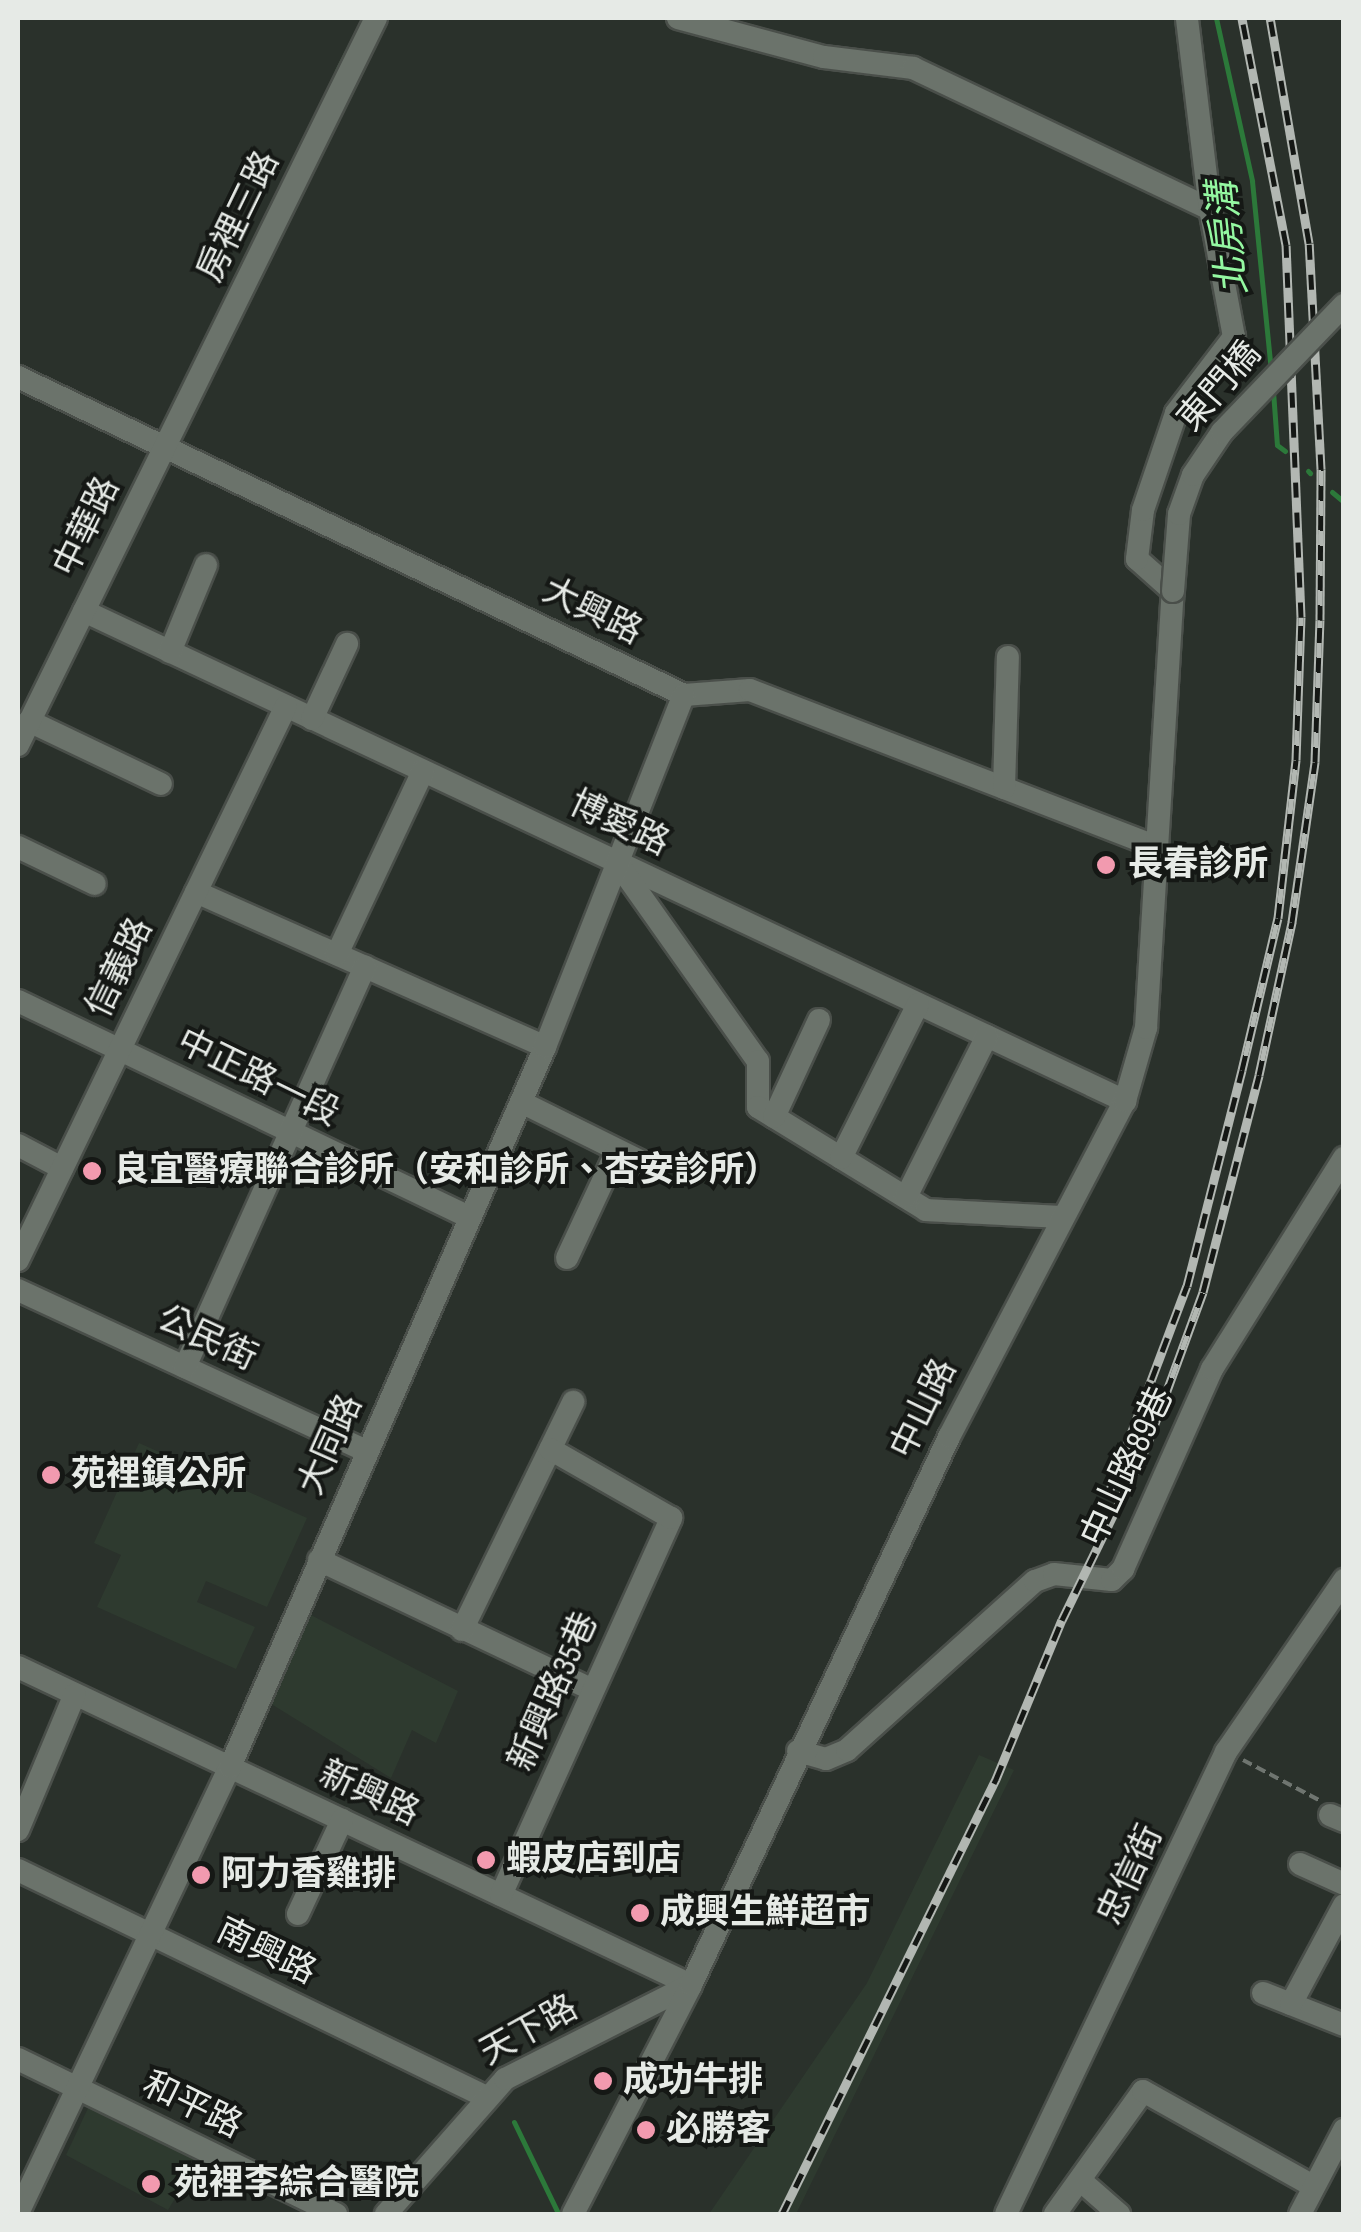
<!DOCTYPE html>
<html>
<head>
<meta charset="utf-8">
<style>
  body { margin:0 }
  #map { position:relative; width:1361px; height:2232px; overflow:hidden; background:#2a312b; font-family:"Sofia Sans Condensed","Noto Sans TC",sans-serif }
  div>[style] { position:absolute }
  .built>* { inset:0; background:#2e3a2f }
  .stream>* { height:5px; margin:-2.5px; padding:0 2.5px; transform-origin:2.5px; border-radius:2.5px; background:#2c793a }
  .path>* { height:4px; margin-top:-2px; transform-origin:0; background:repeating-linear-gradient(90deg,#6f7570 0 10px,transparent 0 15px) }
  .roads { filter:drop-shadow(2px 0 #4a4f4a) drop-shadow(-2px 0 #4a4f4a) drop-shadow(0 2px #4a4f4a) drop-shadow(0 -2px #4a4f4a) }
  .minor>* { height:22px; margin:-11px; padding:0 11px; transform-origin:11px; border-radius:11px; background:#6b736b }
  .rail>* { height:9px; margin-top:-4.5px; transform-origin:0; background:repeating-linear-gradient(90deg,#151815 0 15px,#b2b7b2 0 30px); box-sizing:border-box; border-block:2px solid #b2b7b2 }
  .bridges { filter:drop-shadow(2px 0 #4a4f4a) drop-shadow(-2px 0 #4a4f4a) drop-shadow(0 2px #4a4f4a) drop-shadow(0 -2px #4a4f4a) }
  .minor-bridge>* { height:22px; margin:-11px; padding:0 11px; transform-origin:11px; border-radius:11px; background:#6b736b }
  .dots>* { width:28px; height:28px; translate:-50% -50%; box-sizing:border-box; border:5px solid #151815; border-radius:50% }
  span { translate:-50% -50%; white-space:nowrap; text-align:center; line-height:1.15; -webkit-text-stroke:8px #151815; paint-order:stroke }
  .street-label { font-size:35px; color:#e6eae6 }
  .poi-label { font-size:35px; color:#e6eae6; font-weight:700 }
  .left { translate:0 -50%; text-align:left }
  .water-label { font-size:38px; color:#94f8a1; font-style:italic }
  .frame { position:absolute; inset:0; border:20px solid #e6eae6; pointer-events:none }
</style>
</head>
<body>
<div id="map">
  <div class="built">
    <i style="clip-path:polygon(139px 1443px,307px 1518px,267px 1607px,206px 1581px,197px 1602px,255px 1627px,236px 1669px,97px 1607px,121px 1555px,94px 1543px)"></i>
    <i style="clip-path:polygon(307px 1613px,458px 1691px,436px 1743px,412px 1730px,391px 1778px,268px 1702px)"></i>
    <i style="clip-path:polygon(979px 1755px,1014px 1770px,796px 2214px,709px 2214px,867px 1983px)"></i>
    <i style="clip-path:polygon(89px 2106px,200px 2157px,168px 2210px,66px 2155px)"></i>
  </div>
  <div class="stream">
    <i style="left:1216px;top:18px;width:167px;rotate:77.5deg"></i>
    <i style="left:1252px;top:181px;width:190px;rotate:84.3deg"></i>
    <i style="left:337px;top:71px;width:59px;rotate:-63deg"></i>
    <i style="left:1273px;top:391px;width:54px;rotate:85.8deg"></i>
    <i style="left:1277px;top:445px;width:10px;rotate:37deg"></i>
    <i style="left:1308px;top:471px;width:3px;rotate:45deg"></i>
    <i style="left:1332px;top:492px;width:16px;rotate:40deg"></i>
    <i style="left:514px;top:2122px;width:99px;rotate:64.2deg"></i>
  </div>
  <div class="path">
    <i style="left:1243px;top:1760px;width:86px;rotate:27.8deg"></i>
  </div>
  <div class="roads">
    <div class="minor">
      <i style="left:678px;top:18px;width:151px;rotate:15deg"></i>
      <i style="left:824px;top:57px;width:90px;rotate:7deg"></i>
      <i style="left:913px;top:68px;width:329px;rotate:25.4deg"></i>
      <i style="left:18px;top:377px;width:738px;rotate:25.52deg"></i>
      <i style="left:684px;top:695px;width:66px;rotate:-4.3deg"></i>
      <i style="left:750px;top:690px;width:435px;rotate:21.1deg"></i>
      <i style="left:84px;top:611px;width:1151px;rotate:25.21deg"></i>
      <i style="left:170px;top:652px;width:94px;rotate:-67.5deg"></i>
      <i style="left:312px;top:719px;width:83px;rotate:-65deg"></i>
      <i style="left:29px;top:721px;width:146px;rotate:25.5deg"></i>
      <i style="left:18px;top:745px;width:810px;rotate:-63.78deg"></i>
      <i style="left:1004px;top:788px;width:131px;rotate:-88.3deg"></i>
      <i style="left:18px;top:847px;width:85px;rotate:25.7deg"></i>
      <i style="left:619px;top:865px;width:240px;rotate:54.7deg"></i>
      <i style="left:758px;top:1061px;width:46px;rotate:90deg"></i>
      <i style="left:758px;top:1107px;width:197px;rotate:31.5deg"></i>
      <i style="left:926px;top:1210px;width:134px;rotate:3deg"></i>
      <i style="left:196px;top:892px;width:382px;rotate:23.9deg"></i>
      <i style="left:337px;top:954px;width:202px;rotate:-64.8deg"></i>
      <i style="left:18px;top:1001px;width:500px;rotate:25.59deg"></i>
      <i style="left:521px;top:1102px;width:146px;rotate:26.4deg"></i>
      <i style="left:774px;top:1117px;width:107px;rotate:-65.1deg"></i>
      <i style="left:18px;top:1145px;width:50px;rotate:27.6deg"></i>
      <i style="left:841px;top:1158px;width:172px;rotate:-63.4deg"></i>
      <i style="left:906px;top:1197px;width:180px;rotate:-63.3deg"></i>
      <i style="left:567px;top:1258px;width:118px;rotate:-65deg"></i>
      <i style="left:18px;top:1260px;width:615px;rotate:-64.18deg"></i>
      <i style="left:18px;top:1290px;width:384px;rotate:24.8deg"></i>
      <i style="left:185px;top:1367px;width:439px;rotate:-65.8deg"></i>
      <i style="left:319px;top:1560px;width:303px;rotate:25.4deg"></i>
      <i style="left:462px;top:1630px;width:254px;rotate:-64deg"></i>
      <i style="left:18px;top:1667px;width:744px;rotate:25.29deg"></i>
      <i style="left:798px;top:1751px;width:29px;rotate:16deg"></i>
      <i style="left:826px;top:1759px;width:23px;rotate:-23deg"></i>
      <i style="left:847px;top:1750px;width:253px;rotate:-42deg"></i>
      <i style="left:1035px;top:1581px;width:20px;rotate:-20deg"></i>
      <i style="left:1054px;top:1574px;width:58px;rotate:5.9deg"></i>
      <i style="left:1112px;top:1580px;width:16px;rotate:-45deg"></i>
      <i style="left:1123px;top:1569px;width:219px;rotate:-66deg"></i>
      <i style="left:1212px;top:1369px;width:249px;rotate:-58deg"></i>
      <i style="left:1330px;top:1815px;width:15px;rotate:23deg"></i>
      <i style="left:18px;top:1830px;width:147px;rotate:-67.3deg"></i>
      <i style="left:1300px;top:1864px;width:48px;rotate:24.4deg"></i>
      <i style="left:18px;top:1870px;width:518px;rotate:25.87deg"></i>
      <i style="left:501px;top:1895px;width:414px;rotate:-65.7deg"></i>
      <i style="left:671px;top:1518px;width:139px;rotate:-150.3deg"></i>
      <i style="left:298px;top:1914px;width:104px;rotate:-64.9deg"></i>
      <i style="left:1263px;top:1993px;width:87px;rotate:21.6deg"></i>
      <i style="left:1291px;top:2004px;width:112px;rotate:-61.8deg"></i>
      <i style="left:18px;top:2059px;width:354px;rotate:26deg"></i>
      <i style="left:1080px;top:2180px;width:52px;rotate:41.1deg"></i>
      <i style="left:18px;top:2213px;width:494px;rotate:-64.6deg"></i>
      <i style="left:230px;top:1767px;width:786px;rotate:-66.37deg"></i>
      <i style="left:545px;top:1047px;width:378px;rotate:-68.5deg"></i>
      <i style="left:386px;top:2214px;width:180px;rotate:-48.6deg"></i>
      <i style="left:505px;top:2079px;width:205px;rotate:-26.9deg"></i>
      <i style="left:573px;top:2214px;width:258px;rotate:-62.7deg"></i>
      <i style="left:691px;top:1985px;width:606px;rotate:-64.79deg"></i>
      <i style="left:949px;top:1437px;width:379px;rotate:-62.4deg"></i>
      <i style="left:1125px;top:1101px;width:76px;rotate:-74deg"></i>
      <i style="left:1146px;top:1028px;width:438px;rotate:-86.5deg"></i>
      <i style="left:1173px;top:591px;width:48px;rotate:-138.4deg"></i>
      <i style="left:1137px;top:559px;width:49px;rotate:-83deg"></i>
      <i style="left:1143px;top:510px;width:102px;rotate:-71.2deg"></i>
      <i style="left:1176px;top:413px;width:96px;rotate:-52.7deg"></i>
      <i style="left:1234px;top:337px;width:130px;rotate:-100.6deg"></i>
      <i style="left:1210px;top:209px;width:192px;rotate:-96.9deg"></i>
      <i style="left:1006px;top:2214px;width:512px;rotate:-64.54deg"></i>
      <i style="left:1226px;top:1752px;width:209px;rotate:-55.5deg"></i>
      <i style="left:1055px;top:2214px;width:151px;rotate:-54.4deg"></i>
      <i style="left:1143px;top:2091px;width:195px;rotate:29.2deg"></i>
      <i style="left:1300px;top:2214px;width:95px;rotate:-62.4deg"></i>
    </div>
  </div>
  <div class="rail">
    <i style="left:1109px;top:1492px;width:220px;rotate:-69.3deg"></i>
    <i style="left:1187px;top:1286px;width:223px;rotate:-75.7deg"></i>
    <i style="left:1242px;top:1070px;width:156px;rotate:-76.7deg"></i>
    <i style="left:1278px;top:918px;width:159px;rotate:-83.5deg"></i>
    <i style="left:1296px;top:760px;width:143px;rotate:-88deg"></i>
    <i style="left:1301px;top:617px;width:372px;rotate:-92.3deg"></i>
    <i style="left:1286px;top:245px;width:231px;rotate:-101deg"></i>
    <i style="left:782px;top:2214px;width:485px;rotate:-63.8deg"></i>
    <i style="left:996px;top:1779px;width:172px;rotate:-67.5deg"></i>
    <i style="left:1062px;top:1620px;width:191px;rotate:-64deg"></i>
    <i style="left:1146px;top:1448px;width:166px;rotate:-69.9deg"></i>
    <i style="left:1203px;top:1292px;width:224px;rotate:-75.5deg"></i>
    <i style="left:1259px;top:1075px;width:157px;rotate:-77.8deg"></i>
    <i style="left:1292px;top:922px;width:162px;rotate:-81.8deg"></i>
    <i style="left:1315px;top:762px;width:142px;rotate:-88deg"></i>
    <i style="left:1320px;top:620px;width:151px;rotate:-89.6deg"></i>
    <i style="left:1321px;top:469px;width:226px;rotate:-93deg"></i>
    <i style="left:1309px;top:243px;width:228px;rotate:-99.8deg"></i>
  </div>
  <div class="bridges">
    <div class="minor-bridge">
      <i style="left:1173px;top:591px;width:77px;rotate:-85.5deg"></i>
      <i style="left:1179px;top:514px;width:41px;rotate:-70.3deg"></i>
      <i style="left:1193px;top:475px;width:52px;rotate:-56deg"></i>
      <i style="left:1222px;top:432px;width:176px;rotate:-46.2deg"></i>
    </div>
  </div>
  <div class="dots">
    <i style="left:1106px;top:865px;background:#f29aaf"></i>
    <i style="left:92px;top:1171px;background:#f29aaf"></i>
    <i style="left:51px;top:1475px;background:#f29aaf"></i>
    <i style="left:486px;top:1860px;background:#f29aaf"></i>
    <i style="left:201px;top:1875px;background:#f29aaf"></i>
    <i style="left:640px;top:1913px;background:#f29aaf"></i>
    <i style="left:603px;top:2081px;background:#f29aaf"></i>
    <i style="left:646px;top:2130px;background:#f29aaf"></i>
    <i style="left:151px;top:2184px;background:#f29aaf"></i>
  </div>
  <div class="street-label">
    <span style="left:239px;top:217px;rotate:-64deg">房裡三路</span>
    <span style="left:1220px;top:387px;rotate:-49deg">東門橋</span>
    <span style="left:87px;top:527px;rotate:-64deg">中華路</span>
    <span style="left:592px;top:612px;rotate:26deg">大興路</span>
    <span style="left:619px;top:824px;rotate:25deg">博愛路</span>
    <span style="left:120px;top:968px;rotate:-64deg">信義路</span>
    <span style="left:258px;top:1078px;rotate:26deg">中正路一段</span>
    <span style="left:207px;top:1339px;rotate:25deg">公民街</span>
    <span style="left:924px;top:1409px;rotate:-64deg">中山路</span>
    <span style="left:331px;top:1445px;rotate:-66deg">大同路</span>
    <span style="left:1128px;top:1467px;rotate:-65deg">中山路89巷</span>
    <span style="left:554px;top:1692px;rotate:-66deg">新興路35巷</span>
    <span style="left:369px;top:1794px;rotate:25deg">新興路</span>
    <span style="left:1131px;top:1875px;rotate:-65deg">忠信街</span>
    <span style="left:266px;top:1952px;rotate:26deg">南興路</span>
    <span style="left:529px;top:2031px;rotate:-29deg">天下路</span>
    <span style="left:192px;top:2106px;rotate:26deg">和平路</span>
  </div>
  <div class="poi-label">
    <span class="left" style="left:1128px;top:865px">長春診所</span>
    <span class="left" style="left:114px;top:1171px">良宜醫療聯合診所（安和診所、杏安診所）</span>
    <span class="left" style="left:71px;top:1475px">苑裡鎮公所</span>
    <span class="left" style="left:506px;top:1860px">蝦皮店到店</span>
    <span class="left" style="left:221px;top:1875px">阿力香雞排</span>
    <span class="left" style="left:660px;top:1913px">成興生鮮超市</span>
    <span class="left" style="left:623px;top:2081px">成功牛排</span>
    <span class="left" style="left:666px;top:2130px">必勝客</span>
    <span class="left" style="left:174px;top:2184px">苑裡李綜合醫院</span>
  </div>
  <div class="water-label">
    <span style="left:1229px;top:238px;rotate:-96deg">北房溝</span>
  </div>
  <div class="frame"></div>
</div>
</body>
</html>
